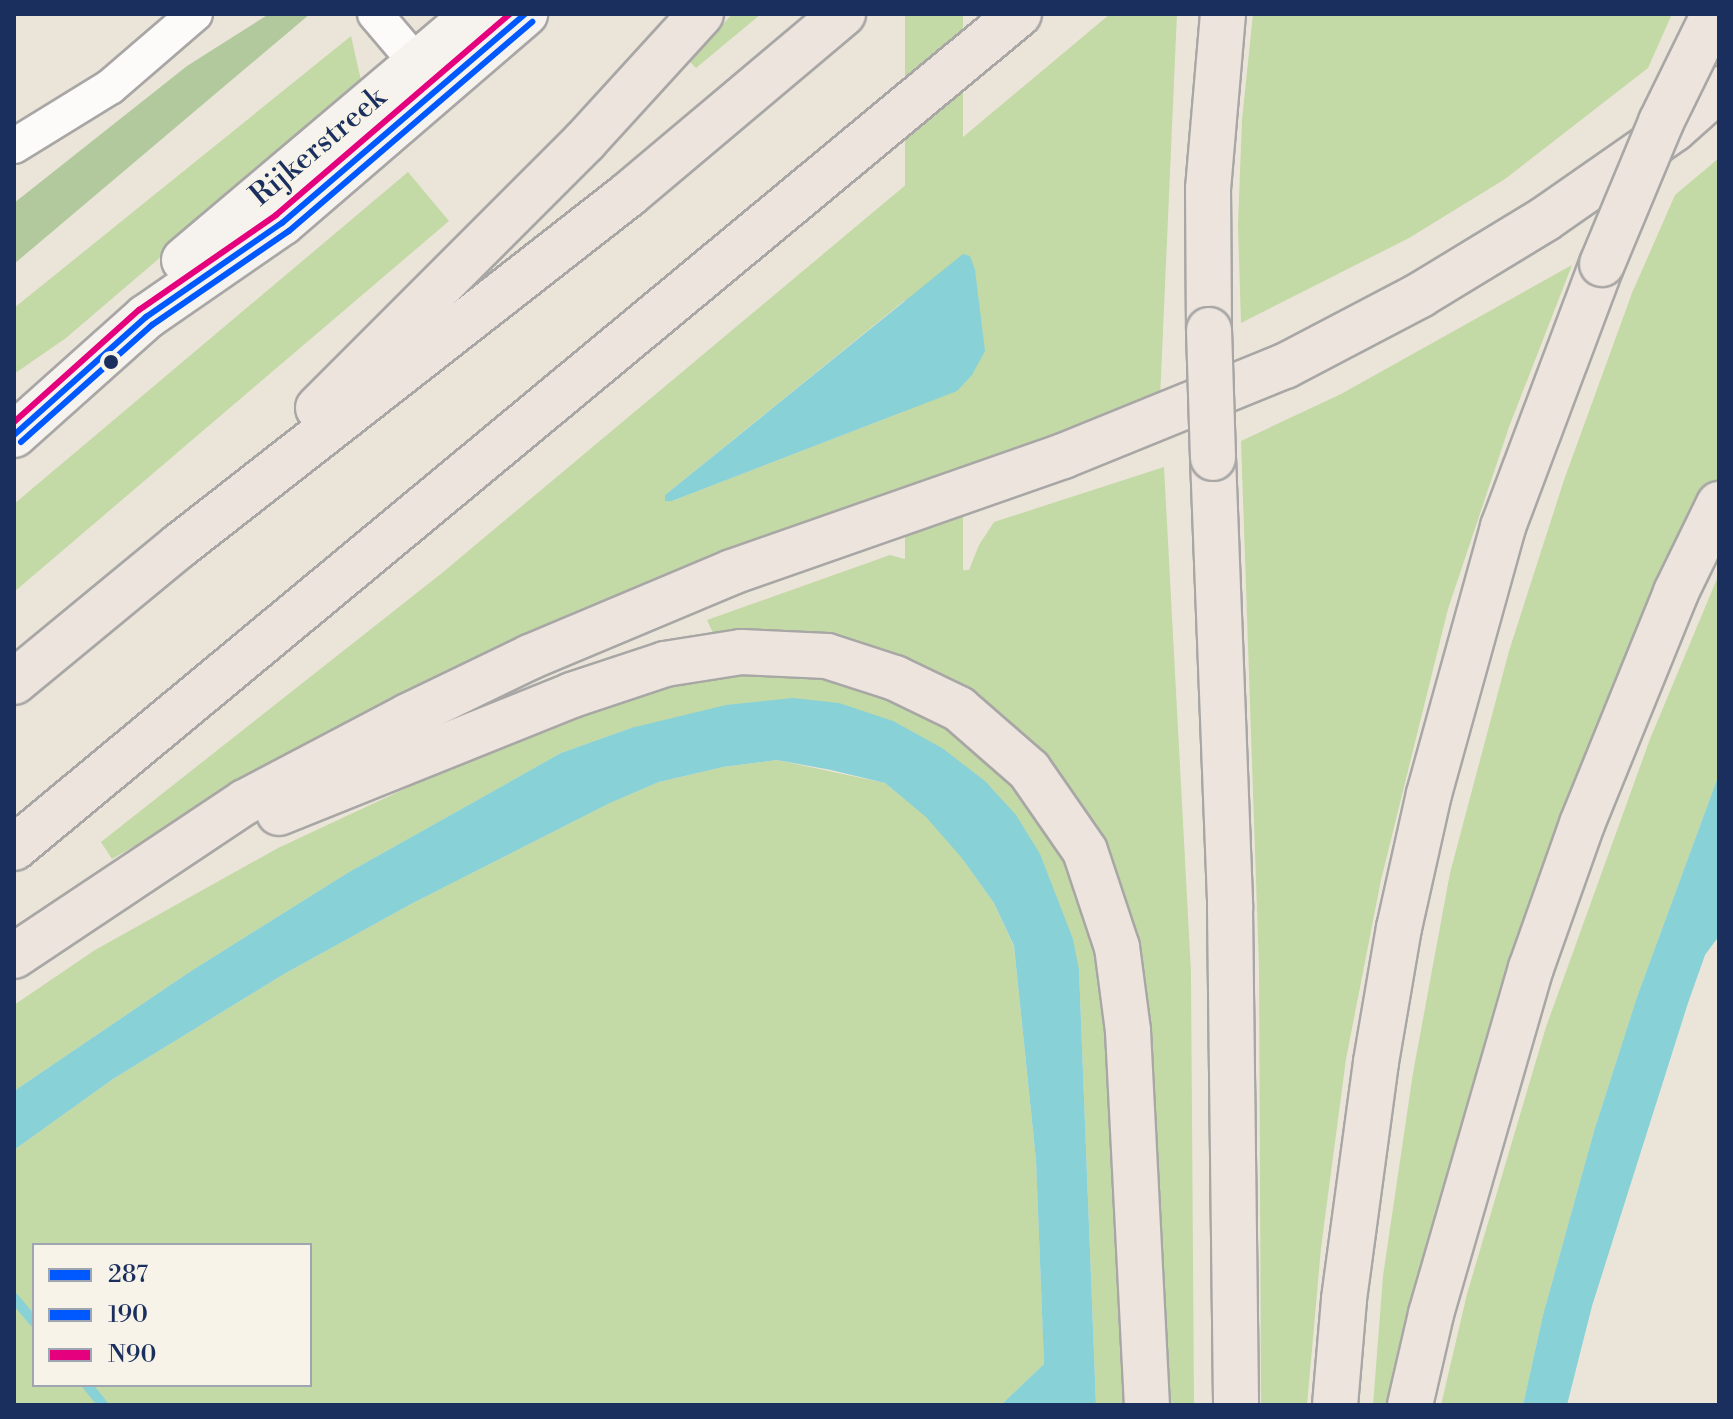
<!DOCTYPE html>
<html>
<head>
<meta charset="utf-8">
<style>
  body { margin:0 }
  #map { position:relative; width:1733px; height:1419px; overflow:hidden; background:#ebe5d9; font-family:"Libre Bodoni",serif }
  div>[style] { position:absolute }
  .green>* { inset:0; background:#c3d9a6; transform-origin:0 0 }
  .forest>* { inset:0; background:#b1c99d }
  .water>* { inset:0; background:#88d1d6 }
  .stream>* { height:10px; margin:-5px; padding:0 5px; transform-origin:5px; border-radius:5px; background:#88d1d6 }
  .roads { filter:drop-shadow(2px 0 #a8a7a6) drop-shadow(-2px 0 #a8a7a6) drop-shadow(0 2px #a8a7a6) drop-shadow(0 -2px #a8a7a6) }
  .street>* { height:34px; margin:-17px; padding:0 17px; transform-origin:17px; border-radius:17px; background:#fcfbf9 }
  .secondary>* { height:44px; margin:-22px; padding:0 22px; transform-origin:22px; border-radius:22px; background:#f6f3ee }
  .highway>* { height:44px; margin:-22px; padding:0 22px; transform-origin:22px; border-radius:22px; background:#ede5dd }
  .bridges { filter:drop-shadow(2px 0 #a8a7a6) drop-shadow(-2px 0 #a8a7a6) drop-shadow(0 2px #a8a7a6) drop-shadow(0 -2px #a8a7a6) }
  .highway-bridge>* { height:44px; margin:-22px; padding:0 22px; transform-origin:22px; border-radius:22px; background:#ede5dd }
  .bus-1>* { height:6px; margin:-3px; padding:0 3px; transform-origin:3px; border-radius:3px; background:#0059ff }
  .bus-2>* { height:6px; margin:-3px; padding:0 3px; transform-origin:3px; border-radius:3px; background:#0059ff }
  .bus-3>* { height:6px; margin:-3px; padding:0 3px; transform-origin:3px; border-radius:3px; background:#e5007d }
  .dots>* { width:22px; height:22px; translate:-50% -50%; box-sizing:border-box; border:4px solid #f7f3e8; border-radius:50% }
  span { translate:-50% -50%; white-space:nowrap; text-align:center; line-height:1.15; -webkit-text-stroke:6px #f7f3e8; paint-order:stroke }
  .street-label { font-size:30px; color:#1b2f5e }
  .frame { position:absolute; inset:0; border:16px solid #1b2f5e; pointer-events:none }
  .legend { position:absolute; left:32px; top:1243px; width:280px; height:144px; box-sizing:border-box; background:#f7f3e8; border:2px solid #9fa5b1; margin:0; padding:10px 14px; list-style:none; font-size:24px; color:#1b2f5e }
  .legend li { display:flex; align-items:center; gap:16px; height:40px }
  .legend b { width:40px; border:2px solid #9fa5b1 }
</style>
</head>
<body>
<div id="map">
  <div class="green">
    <i style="clip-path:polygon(732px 14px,761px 14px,696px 68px,690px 62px)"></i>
    <i style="left:905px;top:14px;width:58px;height:1158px"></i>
    <i style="clip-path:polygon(evenodd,1110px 14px,1177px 14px,1160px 399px,239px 786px,112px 859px,101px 842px,442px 573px,1110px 14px,947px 266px,957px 391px,672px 501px,665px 500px,665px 495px,947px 266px)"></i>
    <i style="clip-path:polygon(1253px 14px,1672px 14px,1648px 68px,1505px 179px,1409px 238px,1241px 323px,1238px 225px,1242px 120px)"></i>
    <i style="clip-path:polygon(351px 36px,362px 85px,66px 338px,14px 374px,14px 308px)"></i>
    <i style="clip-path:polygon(1719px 158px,1719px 479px,1670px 582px,1397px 1405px,1373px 1405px,1383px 1276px,1413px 1073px,1450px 873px,1509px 651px,1564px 480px,1632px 293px,1675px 195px)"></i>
    <i style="clip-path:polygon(408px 172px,449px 221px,14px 592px,14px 504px)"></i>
    <i style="clip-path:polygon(1572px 265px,1509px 427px,1448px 609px,1381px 880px,1346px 1059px,1321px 1248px,1307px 1405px,1261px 1405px,1259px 968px,1241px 441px,1341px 394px)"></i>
    <i style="clip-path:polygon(1164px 467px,1191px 972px,1194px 1405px,1154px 1405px,1126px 938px,965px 701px,718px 644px,707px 620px,890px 555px,948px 571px,969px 570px,979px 545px,994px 522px)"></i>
    <i style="clip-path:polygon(1719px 574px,1719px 774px,1637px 997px,1594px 1131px,1543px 1315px,1523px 1405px,1441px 1405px,1467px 1294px,1546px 1027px,1650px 739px)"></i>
    <i style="clip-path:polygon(744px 663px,890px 688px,1022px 776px,1075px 858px,1106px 949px,1132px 1405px,1096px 1405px,1079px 970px,985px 781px,631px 728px,561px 753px,349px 872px,188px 973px,14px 1091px,14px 1005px,95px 950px,278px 848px,580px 707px)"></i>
    <i style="clip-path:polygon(evenodd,777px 760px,885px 783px,926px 817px,961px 857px,994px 903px,1014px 947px,1036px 1160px,1044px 1364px,1001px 1405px,14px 1405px,14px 1150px,113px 1079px,284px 974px,413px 903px,610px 803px,659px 782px,723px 767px,777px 760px,34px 1245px,310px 1245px,310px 1385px,34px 1385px,34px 1245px)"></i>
  </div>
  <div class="forest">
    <i style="clip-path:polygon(269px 14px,310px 14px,14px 264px,14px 203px,187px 66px)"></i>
  </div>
  <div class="water">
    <i style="clip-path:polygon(963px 254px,970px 256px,975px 270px,985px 351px,972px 375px,957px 391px,672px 501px,665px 501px,665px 495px)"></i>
    <i style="clip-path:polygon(793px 698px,839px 703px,893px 721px,942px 748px,985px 781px,1016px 815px,1040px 854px,1073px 939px,1079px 970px,1096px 1405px,1001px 1405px,1044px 1364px,1036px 1160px,1014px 946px,994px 903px,961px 857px,926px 817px,885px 783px,831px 770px,777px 760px,723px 767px,659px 782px,610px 803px,413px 903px,284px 974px,113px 1079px,14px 1150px,14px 1091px,188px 973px,349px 872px,561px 753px,631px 728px,726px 705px)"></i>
    <i style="clip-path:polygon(1719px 774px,1719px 936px,1705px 955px,1688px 1003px,1592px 1306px,1567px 1405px,1523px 1405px,1543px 1315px,1594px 1131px,1637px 997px)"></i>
  </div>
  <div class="stream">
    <i style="left:14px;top:1298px;width:31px;rotate:50deg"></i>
    <i style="left:87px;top:1385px;width:26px;rotate:51deg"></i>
  </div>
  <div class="roads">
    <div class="street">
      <i style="left:375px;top:14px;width:88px;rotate:49.6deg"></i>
      <i style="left:14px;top:146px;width:113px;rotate:-31.6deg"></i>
      <i style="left:110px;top:87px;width:112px;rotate:-40.7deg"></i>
    </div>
    <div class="secondary">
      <i style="left:184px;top:260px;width:381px;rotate:-40.2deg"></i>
      <i style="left:14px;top:435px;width:177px;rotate:-41.8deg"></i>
      <i style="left:146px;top:317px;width:165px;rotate:-34.7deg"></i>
      <i style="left:282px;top:223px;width:321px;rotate:-40.7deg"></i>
    </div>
    <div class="highway">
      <i style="left:1209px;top:330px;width:141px;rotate:-90.4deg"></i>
      <i style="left:1208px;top:189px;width:176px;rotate:-85.1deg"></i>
      <i style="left:318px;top:408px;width:378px;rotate:-45deg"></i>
      <i style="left:585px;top:141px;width:172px;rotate:-47.6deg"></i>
      <i style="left:1213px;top:458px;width:451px;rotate:87.8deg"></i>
      <i style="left:1230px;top:909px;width:496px;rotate:89.3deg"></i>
      <i style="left:14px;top:682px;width:214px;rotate:-39.5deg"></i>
      <i style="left:179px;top:546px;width:571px;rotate:-38.03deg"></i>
      <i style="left:629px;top:194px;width:280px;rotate:-40.1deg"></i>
      <i style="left:279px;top:813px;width:316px;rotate:-21.9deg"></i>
      <i style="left:572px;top:695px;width:98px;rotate:-18.4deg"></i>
      <i style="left:665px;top:664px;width:77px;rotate:-9deg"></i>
      <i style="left:741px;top:652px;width:86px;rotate:2.7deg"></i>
      <i style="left:827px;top:656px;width:71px;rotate:17.9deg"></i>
      <i style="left:895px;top:678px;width:71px;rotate:25.8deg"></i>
      <i style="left:959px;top:709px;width:93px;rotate:41.1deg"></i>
      <i style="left:1029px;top:770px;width:98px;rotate:55.3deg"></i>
      <i style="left:1085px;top:851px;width:101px;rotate:71.6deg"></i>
      <i style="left:1117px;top:947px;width:85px;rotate:82.5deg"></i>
      <i style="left:1128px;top:1031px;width:374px;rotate:87.1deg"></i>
      <i style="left:14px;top:848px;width:1306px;rotate:-39.69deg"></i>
      <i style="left:14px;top:956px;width:278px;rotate:-33.7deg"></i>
      <i style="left:245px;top:802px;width:184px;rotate:-27.8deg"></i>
      <i style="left:408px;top:716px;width:136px;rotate:-25.8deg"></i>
      <i style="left:530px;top:657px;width:219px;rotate:-22.8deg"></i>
      <i style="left:732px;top:572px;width:351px;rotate:-19.3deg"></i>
      <i style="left:1063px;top:456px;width:240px;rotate:-22.1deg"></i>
      <i style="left:1285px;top:366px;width:153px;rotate:-27.7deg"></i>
      <i style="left:1420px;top:295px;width:146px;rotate:-31.3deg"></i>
      <i style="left:1545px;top:219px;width:157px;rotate:-34.9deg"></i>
      <i style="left:1674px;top:129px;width:60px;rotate:-41.6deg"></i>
      <i style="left:1335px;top:1405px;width:106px;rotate:-85.1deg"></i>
      <i style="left:1344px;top:1299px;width:239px;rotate:-82.3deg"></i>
      <i style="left:1376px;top:1062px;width:136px;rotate:-80.3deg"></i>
      <i style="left:1399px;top:928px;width:137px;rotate:-77.4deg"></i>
      <i style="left:1429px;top:794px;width:277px;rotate:-74.5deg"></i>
      <i style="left:1503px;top:527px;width:281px;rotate:-69.4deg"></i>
      <i style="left:1410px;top:1405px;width:93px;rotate:-77deg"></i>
      <i style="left:1431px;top:1314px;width:360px;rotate:-73.9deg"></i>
      <i style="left:1531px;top:968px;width:153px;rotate:-70.5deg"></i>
      <i style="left:1582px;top:824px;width:250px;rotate:-67.9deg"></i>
      <i style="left:1676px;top:592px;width:98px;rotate:-64deg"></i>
    </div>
  </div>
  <div class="bridges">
    <div class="highway-bridge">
      <i style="left:1602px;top:264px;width:154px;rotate:-67.4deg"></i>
      <i style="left:1661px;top:122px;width:120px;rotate:-63.9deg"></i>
      <i style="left:1209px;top:330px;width:128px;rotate:88.2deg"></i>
    </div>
  </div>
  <div class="bus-1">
    <i style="left:14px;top:435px;width:177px;rotate:-41.8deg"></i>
    <i style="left:146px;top:317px;width:165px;rotate:-34.7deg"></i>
    <i style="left:282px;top:223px;width:321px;rotate:-40.7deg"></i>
  </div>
  <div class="bus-2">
    <i style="left:21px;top:442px;width:176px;rotate:-41.8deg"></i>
    <i style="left:152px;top:325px;width:166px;rotate:-34.5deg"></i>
    <i style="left:289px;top:231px;width:321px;rotate:-40.7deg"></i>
  </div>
  <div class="bus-3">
    <i style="left:14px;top:422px;width:168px;rotate:-41.9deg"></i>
    <i style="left:139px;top:310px;width:167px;rotate:-34.7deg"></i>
    <i style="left:276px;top:215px;width:308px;rotate:-40.7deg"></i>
  </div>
  <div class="dots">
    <i style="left:111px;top:362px;background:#1b2f5e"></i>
  </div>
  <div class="street-label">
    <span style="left:318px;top:147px;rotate:-40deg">Rijkerstreek</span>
  </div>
  <div class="frame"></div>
  <ul class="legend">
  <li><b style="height:10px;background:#0059ff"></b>287</li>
  <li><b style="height:10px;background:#0059ff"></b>190</li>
  <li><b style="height:10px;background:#e5007d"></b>N90</li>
  </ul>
</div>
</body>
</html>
